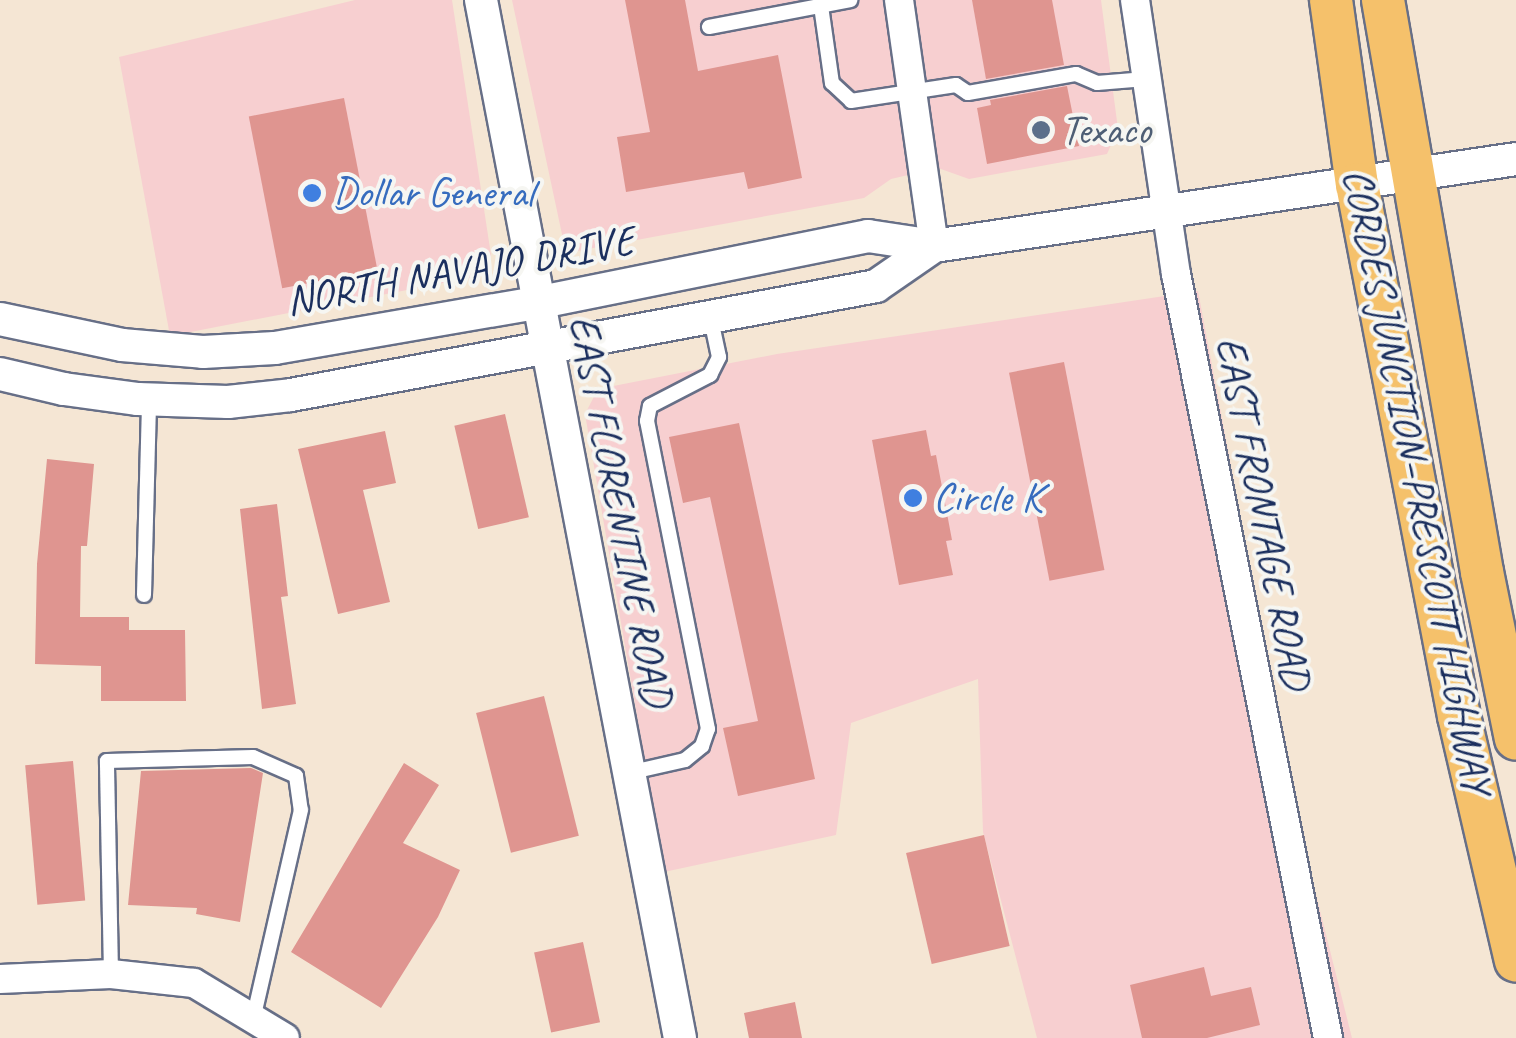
<!DOCTYPE html>
<html>
<head>
<meta charset="utf-8">
<style>
  body { margin:0 }
  #map { position:relative; width:1516px; height:1038px; overflow:hidden; background:#f5e6d4; font-family:Caveat,sans-serif }
  div>[style] { position:absolute }
  .built>* { inset:0; background:#f7cfd0 }
  .building>* { inset:0; background:#df9590; transform-origin:0 0 }
  .roads { filter:drop-shadow(2px 0 #676f87) drop-shadow(-2px 0 #676f87) drop-shadow(0 2px #676f87) drop-shadow(0 -2px #676f87) }
  .service>* { height:14px; margin:-7px; padding:0 7px; transform-origin:7px; border-radius:7px; background:#fff }
  .minor>* { height:28px; margin:-14px; padding:0 14px; transform-origin:14px; border-radius:14px; background:#fff }
  .tertiary>* { height:32px; margin:-16px; padding:0 16px; transform-origin:16px; border-radius:16px; background:#fff }
  .primary>* { height:42px; margin:-21px; padding:0 21px; transform-origin:21px; border-radius:21px; background:#f5c16b }
  .dots>* { width:28px; height:28px; translate:-50% -50%; box-sizing:border-box; border:5px solid #f6f6f2; border-radius:50% }
  span { translate:-50% -50%; white-space:nowrap; text-align:center; line-height:1.15; -webkit-text-stroke:8px #f6f6f2; paint-order:stroke }
  .service-label { font-size:42px; color:#4e5e75 }
  .left { translate:0 -50%; text-align:left }
  .shop-label { font-size:42px; color:#366cbe }
  .street-label { font-size:42px; color:#1b2f5e }
</style>
</head>
<body>
<div id="map">
  <div class="built">
    <i style="clip-path:polygon(355px 0,452px 0,491px 255px,479px 276px,170px 336px,119px 57px)"></i>
    <i style="clip-path:polygon(512px 0,1101px 0,1118px 129px,1107px 154px,969px 179px,938px 168px,891px 179px,864px 198px,566px 253px)"></i>
    <i style="clip-path:polygon(1198px 291px,1299px 827px,1352px 1038px,1037px 1038px,983px 832px,978px 679px,851px 723px,836px 835px,664px 872px,585px 414px,598px 389px,777px 354px)"></i>
  </div>
  <div class="building">
    <i style="clip-path:polygon(625px 0,685px 0,698px 71px,778px 55px,802px 178px,748px 189px,744px 172px,626px 192px,617px 137px,650px 132px)"></i>
    <i style="clip-path:polygon(972px 0,1052px 0,1064px 65px,986px 79px)"></i>
    <i style="clip-path:polygon(1067px 86px,1079px 146px,987px 164px,977px 108px,991px 105px,990px 100px)"></i>
    <i style="left:344px;top:98px;width:175px;height:97px;rotate:79deg"></i>
    <i style="left:1064px;top:362px;width:212px;height:56px;rotate:79deg"></i>
    <i style="left:505px;top:414px;width:106px;height:52px;rotate:77deg"></i>
    <i style="clip-path:polygon(739px 423px,815px 779px,738px 796px,723px 728px,758px 721px,710px 497px,683px 503px,669px 437px)"></i>
    <i style="clip-path:polygon(926px 430px,931px 456px,936px 455px,952px 540px,946px 541px,953px 575px,899px 585px,872px 440px)"></i>
    <i style="clip-path:polygon(385px 431px,396px 483px,363px 490px,390px 602px,338px 614px,298px 449px)"></i>
    <i style="clip-path:polygon(47px 459px,94px 464px,87px 546px,81px 546px,80px 617px,129px 617px,129px 630px,185px 630px,186px 701px,101px 701px,101px 666px,35px 664px,37px 564px)"></i>
    <i style="clip-path:polygon(277px 504px,288px 596px,281px 597px,296px 704px,262px 709px,240px 509px)"></i>
    <i style="left:544px;top:696px;width:144px;height:70px;rotate:76deg"></i>
    <i style="left:73px;top:761px;width:140px;height:48px;rotate:85deg"></i>
    <i style="clip-path:polygon(404px 763px,439px 785px,403px 843px,460px 870px,438px 917px,381px 1008px,291px 952px)"></i>
    <i style="clip-path:polygon(251px 768px,263px 773px,240px 922px,196px 914px,197px 908px,128px 905px,141px 771px)"></i>
    <i style="left:984px;top:835px;width:114px;height:80px;rotate:77deg"></i>
    <i style="left:583px;top:942px;width:82px;height:50px;rotate:78deg"></i>
    <i style="clip-path:polygon(1204px 967px,1211px 996px,1251px 987px,1260px 1025px,1207px 1038px,1142px 1038px,1130px 985px)"></i>
    <i style="clip-path:polygon(795px 1002px,802px 1038px,749px 1038px,744px 1013px)"></i>
  </div>
  <div class="roads">
    <div class="service">
      <i style="left:821px;top:6px;width:78px;rotate:81.9deg"></i>
      <i style="left:832px;top:83px;width:26px;rotate:43deg"></i>
      <i style="left:851px;top:101px;width:106px;rotate:-8.7deg"></i>
      <i style="left:956px;top:85px;width:14px;rotate:34deg"></i>
      <i style="left:968px;top:93px;width:110px;rotate:-10deg"></i>
      <i style="left:1076px;top:74px;width:23px;rotate:23deg"></i>
      <i style="left:1097px;top:83px;width:49px;rotate:-4.7deg"></i>
      <i style="left:709px;top:27px;width:144px;rotate:-10.8deg"></i>
      <i style="left:144px;top:595px;width:195px;rotate:-88.5deg"></i>
      <i style="left:628px;top:773px;width:58px;rotate:-12.8deg"></i>
      <i style="left:685px;top:760px;width:22px;rotate:-39deg"></i>
      <i style="left:702px;top:746px;width:18px;rotate:-71deg"></i>
      <i style="left:708px;top:729px;width:314px;rotate:-101.2deg"></i>
      <i style="left:647px;top:421px;width:15px;rotate:-79deg"></i>
      <i style="left:650px;top:406px;width:68px;rotate:-27.3deg"></i>
      <i style="left:710px;top:375px;width:20px;rotate:-63deg"></i>
      <i style="left:719px;top:357px;width:38px;rotate:-102deg"></i>
      <i style="left:111px;top:974px;width:213px;rotate:-91.1deg"></i>
      <i style="left:107px;top:761px;width:146px;rotate:-1.6deg"></i>
      <i style="left:253px;top:757px;width:47px;rotate:23.8deg"></i>
      <i style="left:296px;top:776px;width:34px;rotate:82deg"></i>
      <i style="left:301px;top:810px;width:210px;rotate:102.9deg"></i>
    </div>
    <div class="minor">
      <i style="left:899px;top:0;width:248px;rotate:81.9deg"></i>
      <i style="left:1135px;top:0;width:277px;rotate:81.5deg"></i>
      <i style="left:1176px;top:274px;width:779px;rotate:78.75deg"></i>
      <i style="left:0;top:979px;width:111px;rotate:-2.6deg"></i>
      <i style="left:111px;top:974px;width:83px;rotate:6.2deg"></i>
      <i style="left:194px;top:983px;width:106px;rotate:31.1deg"></i>
    </div>
    <div class="tertiary">
      <i style="left:481px;top:0;width:1057px;rotate:79.15deg"></i>
      <i style="left:0;top:319px;width:125px;rotate:12deg"></i>
      <i style="left:122px;top:345px;width:81px;rotate:4.9deg"></i>
      <i style="left:203px;top:352px;width:72px;rotate:-3.2deg"></i>
      <i style="left:275px;top:348px;width:265px;rotate:-9.8deg"></i>
      <i style="left:536px;top:303px;width:339px;rotate:-11.4deg"></i>
      <i style="left:868px;top:236px;width:67px;rotate:8.6deg"></i>
      <i style="left:934px;top:246px;width:588px;rotate:-8.5deg"></i>
      <i style="left:0;top:374px;width:66px;rotate:13.2deg"></i>
      <i style="left:64px;top:389px;width:75px;rotate:7.7deg"></i>
      <i style="left:138px;top:399px;width:90px;rotate:1.9deg"></i>
      <i style="left:228px;top:402px;width:63px;rotate:-6.3deg"></i>
      <i style="left:291px;top:395px;width:595px;rotate:-10.55deg"></i>
      <i style="left:876px;top:286px;width:70px;rotate:-34.6deg"></i>
    </div>
    <div class="primary">
      <i style="left:1331px;top:0;width:186px;rotate:82deg"></i>
      <i style="left:1357px;top:184px;width:542px;rotate:79.15deg"></i>
      <i style="left:1459px;top:716px;width:251px;rotate:76.9deg"></i>
      <i style="left:1383px;top:0;width:581px;rotate:80.18deg"></i>
      <i style="left:1482px;top:572px;width:170px;rotate:78.5deg"></i>
    </div>
  </div>
  <div class="dots">
    <i style="left:1041px;top:130px;background:#5c6f8a"></i>
    <i style="left:312px;top:193px;background:#3f7fe0"></i>
    <i style="left:913px;top:498px;background:#3f7fe0"></i>
  </div>
  <div class="service-label">
    <span class="left" style="left:1061px;top:130px">Texaco</span>
  </div>
  <div class="shop-label">
    <span class="left" style="left:332px;top:193px">Dollar General</span>
    <span class="left" style="left:933px;top:498px">Circle K</span>
  </div>
  <div class="street-label">
    <span style="left:460px;top:271px;rotate:-10deg">NORTH NAVAJO DRIVE</span>
    <span style="left:1417px;top:481px;rotate:79deg">CORDES JUNCTION–PRESCOTT HIGHWAY</span>
    <span style="left:620px;top:511px;rotate:79deg">EAST FLORENTINE ROAD</span>
    <span style="left:1263px;top:513px;rotate:79deg">EAST FRONTAGE ROAD</span>
  </div>
</div>
</body>
</html>
